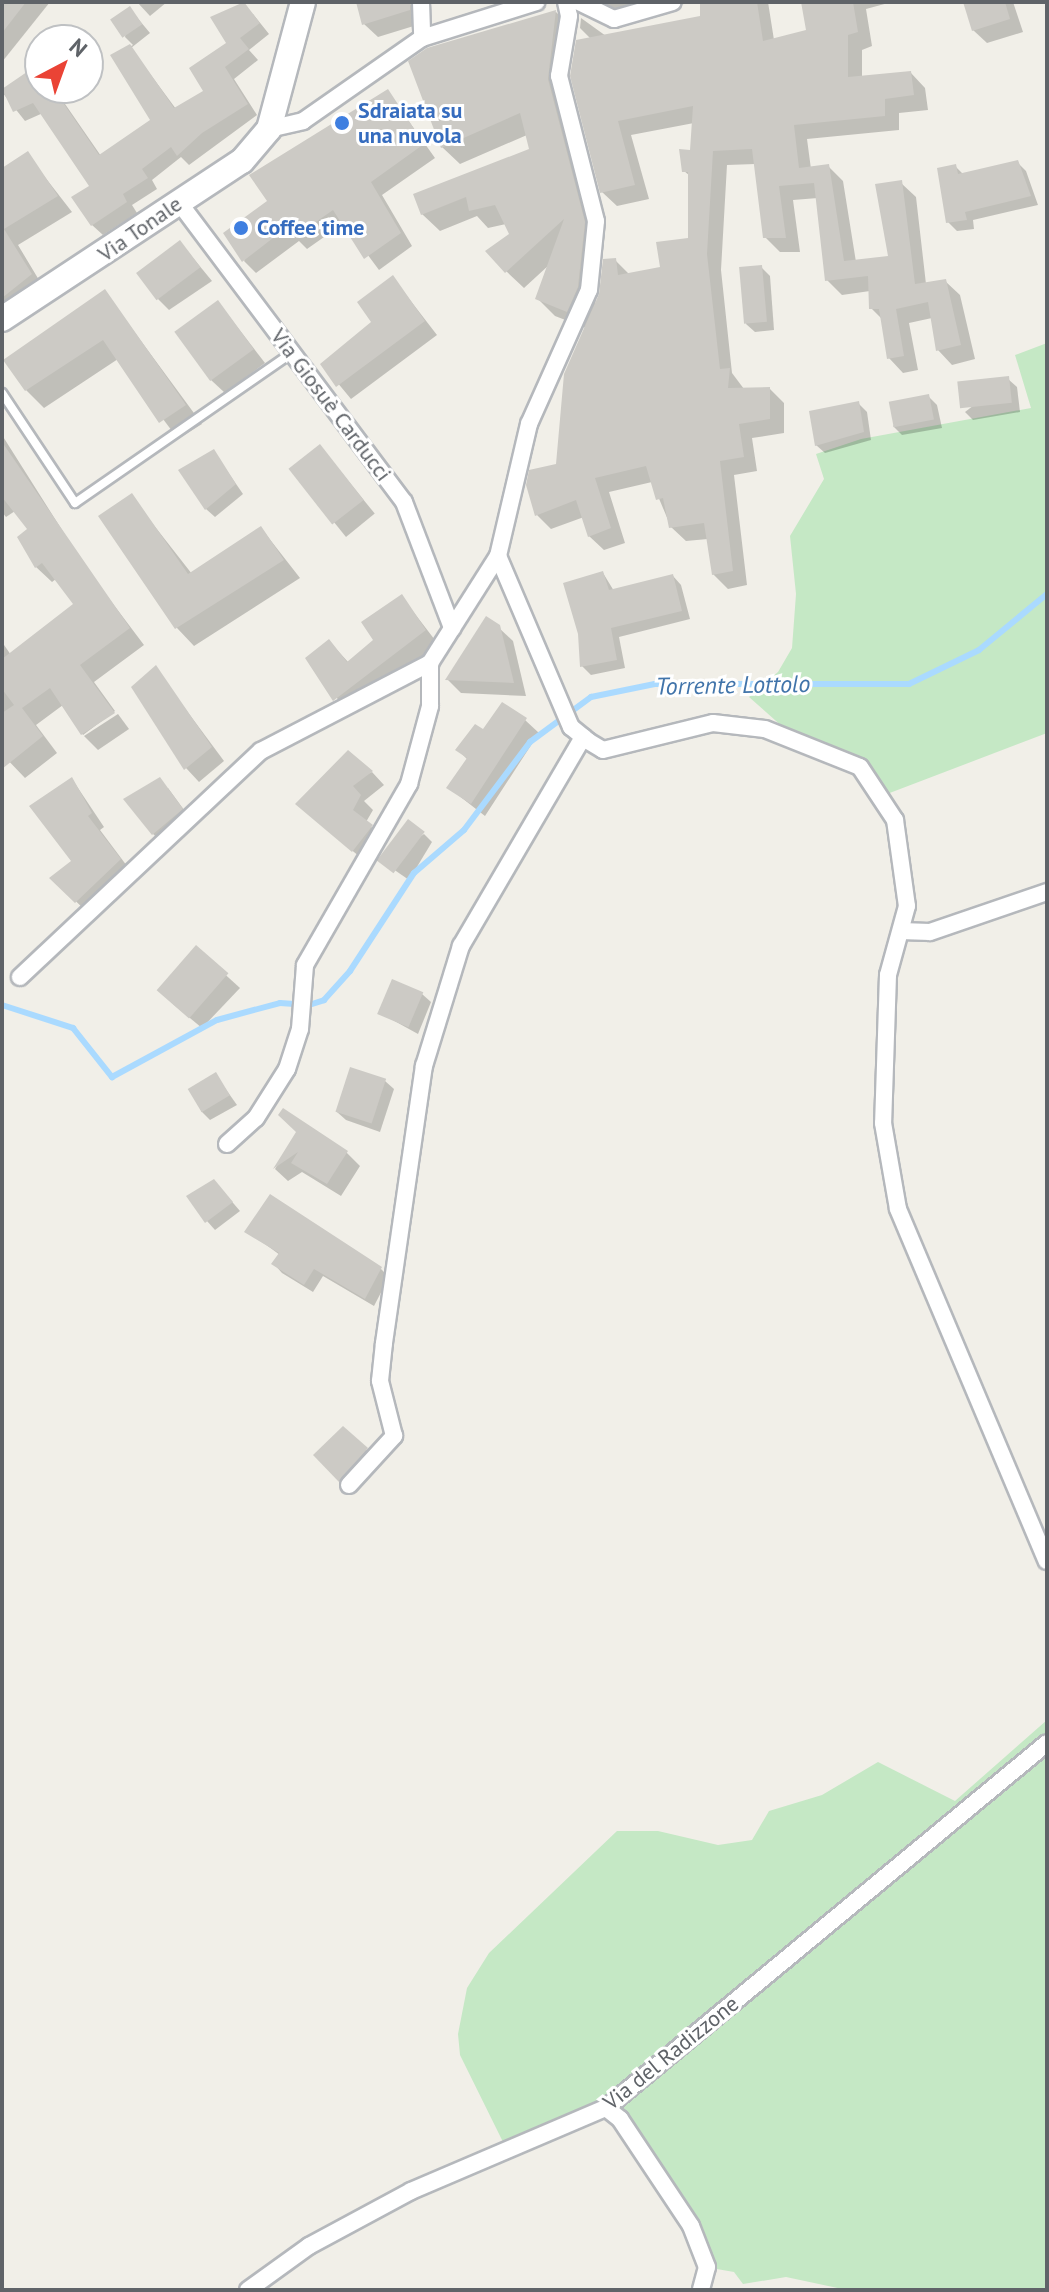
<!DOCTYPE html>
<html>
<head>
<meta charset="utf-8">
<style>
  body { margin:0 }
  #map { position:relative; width:1049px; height:2292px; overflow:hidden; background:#f1efe8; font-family:"PT Sans",sans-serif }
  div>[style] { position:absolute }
  .green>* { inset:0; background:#c5e8c5 }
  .shadow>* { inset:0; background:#0003; transform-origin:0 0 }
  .stream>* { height:6px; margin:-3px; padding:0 3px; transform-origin:3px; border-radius:3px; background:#aadaff }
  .building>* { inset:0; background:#cccac5; transform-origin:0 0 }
  .roads { filter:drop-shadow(2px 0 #b5b8bc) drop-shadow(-2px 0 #b5b8bc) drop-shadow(0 2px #b5b8bc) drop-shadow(0 -2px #b5b8bc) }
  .lane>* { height:8px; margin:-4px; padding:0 4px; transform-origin:4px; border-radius:4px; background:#fff }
  .street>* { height:16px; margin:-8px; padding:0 8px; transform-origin:8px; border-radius:8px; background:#fff }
  .secondary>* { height:24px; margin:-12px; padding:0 12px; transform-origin:12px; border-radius:12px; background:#fff }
  .dots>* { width:22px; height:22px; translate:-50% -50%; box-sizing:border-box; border:4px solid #fff; border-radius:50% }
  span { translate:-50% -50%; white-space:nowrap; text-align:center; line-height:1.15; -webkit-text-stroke:6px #fff; paint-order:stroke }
  .shop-label { font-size:22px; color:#366cbe; font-weight:700 }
  .left { translate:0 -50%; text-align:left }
  .street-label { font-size:22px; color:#5f6368 }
  .water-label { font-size:24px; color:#4174aa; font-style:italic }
  .frame { position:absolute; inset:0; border:4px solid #5f6368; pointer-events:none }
  .north { position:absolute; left:24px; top:24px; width:80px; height:80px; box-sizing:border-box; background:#fff; border:2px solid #bfc1c3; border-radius:50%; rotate:41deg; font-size:22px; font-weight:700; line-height:32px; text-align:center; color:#5f6368 }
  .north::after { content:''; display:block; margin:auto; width:28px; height:36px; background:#ea4335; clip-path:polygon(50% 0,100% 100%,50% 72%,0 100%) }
</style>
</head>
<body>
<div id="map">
  <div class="green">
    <i style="clip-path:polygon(1047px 343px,1047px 733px,887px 794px,803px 745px,749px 697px,778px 672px,792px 648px,796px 594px,790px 536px,824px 479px,816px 454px,861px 439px,1031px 408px,1015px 355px)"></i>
    <i style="clip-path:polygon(1047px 1720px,1047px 2290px,847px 2290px,786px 2277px,743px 2284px,734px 2272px,711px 2268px,703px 2228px,610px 2097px,503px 2142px,460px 2055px,458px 2034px,467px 1988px,489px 1953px,617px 1831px,658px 1831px,718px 1845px,752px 1840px,769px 1811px,822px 1795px,878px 1762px,955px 1801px)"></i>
  </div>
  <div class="shadow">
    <i style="clip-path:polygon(2px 2px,50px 2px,2px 62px)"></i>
    <i style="clip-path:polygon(137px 2px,167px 2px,150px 16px)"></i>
    <i style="clip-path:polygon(358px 2px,410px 2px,417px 25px,378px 37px,364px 24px)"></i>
    <i style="clip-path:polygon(589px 2px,690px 2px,631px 21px)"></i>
    <i style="clip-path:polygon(702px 2px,768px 2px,774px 40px,808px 32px,803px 2px,892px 2px,866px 9px,872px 46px,862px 50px,862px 78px,911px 73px,925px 88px,928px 110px,899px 113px,899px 130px,807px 139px,811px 169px,828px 166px,843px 181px,856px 262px,891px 258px,901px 183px,916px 197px,926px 284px,945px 281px,960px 295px,975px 359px,952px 365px,938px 350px,932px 318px,909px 323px,918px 370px,903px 373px,889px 358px,883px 320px,871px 308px,870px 291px,842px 295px,827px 280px,818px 198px,793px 200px,800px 252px,780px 252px,765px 237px,755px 164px,727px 165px,721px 270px,732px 373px,744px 389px,770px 389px,784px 403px,784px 433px,752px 438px,757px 471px,734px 475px,747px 585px,728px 589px,713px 574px,708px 539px,686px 541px,671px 527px,652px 482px,609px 492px,625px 543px,604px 550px,589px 536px,584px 517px,551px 529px,537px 515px,558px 465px,586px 328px,555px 316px,537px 298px,549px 265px,524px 288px,506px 271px,512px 235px,506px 224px,488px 228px,477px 216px,440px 231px,422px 214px,532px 150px,527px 135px,460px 164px,442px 147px,428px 50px,556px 12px,573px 29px,565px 97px,602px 241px,595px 307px,615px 260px,630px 275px,662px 269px,690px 239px,690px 176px,684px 171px,692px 152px,694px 123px,631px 135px,649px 199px,617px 206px,602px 192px,591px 39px,580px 28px,581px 18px,606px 36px,702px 18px)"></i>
    <i style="clip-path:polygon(965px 2px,1013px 2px,1023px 32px,987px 43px,973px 30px)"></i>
    <i style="clip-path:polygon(130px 9px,150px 33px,131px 48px,176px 109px,206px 91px,229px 44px,253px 14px,269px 34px,249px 50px,258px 60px,234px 79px,257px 115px,189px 165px,181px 157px,152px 180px,157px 189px,132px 205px,137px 213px,103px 235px,92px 225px,92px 186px,43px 113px,25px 121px,2px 92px,37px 68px,40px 88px,54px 88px,101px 156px,153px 121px,113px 56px,133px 45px,125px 37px)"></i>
    <i style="clip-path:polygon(388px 92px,435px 158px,382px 195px,412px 246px,379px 270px,344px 223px,307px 249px,299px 241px,256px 273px,244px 261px,270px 201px)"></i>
    <i style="clip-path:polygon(27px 154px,72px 212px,18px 245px,45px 290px,2px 323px,2px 170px)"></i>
    <i style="clip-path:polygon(1017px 162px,1026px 171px,1038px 205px,973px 220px,974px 229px,957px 231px,948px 222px,955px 166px,964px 175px)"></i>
    <i style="clip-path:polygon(180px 242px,212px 281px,169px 310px,156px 297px)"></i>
    <i style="clip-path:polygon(761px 267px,770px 276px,774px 330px,755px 332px,746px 324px)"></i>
    <i style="clip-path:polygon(393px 278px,437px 335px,351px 399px,322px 364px,374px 323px)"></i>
    <i style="clip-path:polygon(105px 292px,202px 424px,178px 439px,118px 359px,44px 408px,26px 390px)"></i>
    <i style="clip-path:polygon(218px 302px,265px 363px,225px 393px,211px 380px)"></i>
    <i style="clip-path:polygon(1008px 379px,1017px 387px,1020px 412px,973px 420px,965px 412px)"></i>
    <i style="clip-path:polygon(928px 396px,937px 405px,942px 428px,902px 435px,893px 426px)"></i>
    <i style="clip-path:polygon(858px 403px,867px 412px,871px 440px,825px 453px,816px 445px)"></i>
    <i style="clip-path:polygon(2px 435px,86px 568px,144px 645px,94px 682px,115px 711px,83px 735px,63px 705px,36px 725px,57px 753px,25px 778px,2px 754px,2px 642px,11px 655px,76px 605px,56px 579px,52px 582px,36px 567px,30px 530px,15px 511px,6px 517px,2px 512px)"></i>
    <i style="left:320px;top:446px;width:87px;height:37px;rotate:51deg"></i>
    <i style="clip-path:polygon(214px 452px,243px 494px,215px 517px,206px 509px)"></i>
    <i style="clip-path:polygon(131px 496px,192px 574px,261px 528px,300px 578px,194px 646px,177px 628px)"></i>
    <i style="clip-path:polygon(603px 573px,614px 591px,673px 576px,681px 585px,690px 619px,619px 637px,625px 668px,591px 675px,582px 666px)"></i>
    <i style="clip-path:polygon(402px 597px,438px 644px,348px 713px,308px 659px,329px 641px,349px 663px,376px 640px)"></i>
    <i style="clip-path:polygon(498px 627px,513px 641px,526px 696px,461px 693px,448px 680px)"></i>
    <i style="clip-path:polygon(155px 668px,224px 761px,199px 782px,186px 768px)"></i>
    <i style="clip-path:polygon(118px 714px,129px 729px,98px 750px,84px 736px)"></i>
    <i style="clip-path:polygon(525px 720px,539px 733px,485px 816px,449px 788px,468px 760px,458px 750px,483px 732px)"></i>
    <i style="clip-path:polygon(372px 772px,384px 785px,364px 801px,373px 810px,366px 822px,385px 840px,367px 863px,297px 804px)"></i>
    <i style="clip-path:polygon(72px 779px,104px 827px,100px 830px,133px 874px,90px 915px,52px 878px,74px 862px)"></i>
    <i style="clip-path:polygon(168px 788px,190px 818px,162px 842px,153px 834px)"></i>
    <i style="clip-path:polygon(424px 834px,432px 842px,409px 880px,383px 862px)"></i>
    <i style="clip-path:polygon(196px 948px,240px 988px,202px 1028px,173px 1004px)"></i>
    <i style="clip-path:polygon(422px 994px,431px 1002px,418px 1034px,380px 1013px)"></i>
    <i style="clip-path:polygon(215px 1074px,237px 1105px,210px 1120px,201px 1111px)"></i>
    <i style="clip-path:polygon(385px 1081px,394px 1089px,380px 1132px,346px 1120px,337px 1112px)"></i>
    <i style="clip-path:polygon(298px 1132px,346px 1152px,360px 1166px,341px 1196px,302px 1172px,288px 1181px,275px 1169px)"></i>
    <i style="clip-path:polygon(222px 1190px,240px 1211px,215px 1230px,207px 1221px)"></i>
    <i style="clip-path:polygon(247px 1231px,380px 1268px,389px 1277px,374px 1306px,323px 1276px,313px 1292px,282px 1273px,274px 1264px,280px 1255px)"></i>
    <i style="clip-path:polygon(366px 1450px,375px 1458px,348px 1489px,316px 1455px)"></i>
  </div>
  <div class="stream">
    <i style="left:2px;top:1005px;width:75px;rotate:17.9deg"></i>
    <i style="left:73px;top:1028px;width:63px;rotate:51.5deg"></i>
    <i style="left:112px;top:1077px;width:119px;rotate:-28.5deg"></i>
    <i style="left:217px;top:1020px;width:65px;rotate:-15.1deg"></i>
    <i style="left:280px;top:1003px;width:29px;rotate:4deg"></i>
    <i style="left:309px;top:1005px;width:16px;rotate:-18deg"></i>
    <i style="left:324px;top:1000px;width:39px;rotate:-48deg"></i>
    <i style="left:350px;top:971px;width:117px;rotate:-56.9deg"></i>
    <i style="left:414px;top:873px;width:66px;rotate:-40.7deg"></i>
    <i style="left:464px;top:830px;width:110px;rotate:-53.1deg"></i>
    <i style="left:530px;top:742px;width:76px;rotate:-36.4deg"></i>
    <i style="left:591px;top:697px;width:65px;rotate:-11.5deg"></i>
    <i style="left:655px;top:684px;width:254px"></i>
    <i style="left:909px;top:684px;width:78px;rotate:-25.9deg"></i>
    <i style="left:979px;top:650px;width:88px;rotate:-39.5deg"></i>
  </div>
  <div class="building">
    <i style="clip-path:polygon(2px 2px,26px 2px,2px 33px)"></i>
    <i style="clip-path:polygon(244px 2px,260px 23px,240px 38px,249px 49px,225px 67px,248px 104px,202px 133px,177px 156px,171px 147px,142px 169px,148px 178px,123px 194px,127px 202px,91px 226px,71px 197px,89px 186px,33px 103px,13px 112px,2px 89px,40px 63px,40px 88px,53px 88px,99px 155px,150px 120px,110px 55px,130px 44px,174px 108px,203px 91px,189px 68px,226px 43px,210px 17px)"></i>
    <i style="clip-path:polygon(356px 2px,410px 2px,410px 10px,362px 25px)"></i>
    <i style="clip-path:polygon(700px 2px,757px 2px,763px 41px,806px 30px,801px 2px,853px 2px,858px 32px,848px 35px,848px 77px,911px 71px,914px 95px,885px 99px,885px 116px,794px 125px,799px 168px,829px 164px,844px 261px,888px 256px,875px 184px,902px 180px,915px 284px,946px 279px,961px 345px,936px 351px,928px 302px,896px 309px,904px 356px,887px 359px,879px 309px,869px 309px,868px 276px,825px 281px,814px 183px,779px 186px,786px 238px,763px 238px,752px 149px,713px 151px,707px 254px,720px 369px,730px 368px,728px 388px,770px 387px,770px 419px,739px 424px,744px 457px,720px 461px,733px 571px,712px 575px,704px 523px,669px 528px,663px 498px,656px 500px,646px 466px,595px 478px,611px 528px,588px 537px,576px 500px,535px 516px,526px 485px,529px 470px,556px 464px,564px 374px,599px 294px,603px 259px,616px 258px,618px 275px,660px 267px,656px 242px,688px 238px,688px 172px,682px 172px,679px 149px,690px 150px,693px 106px,618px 121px,635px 185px,600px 193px,570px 76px,576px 40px,700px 16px)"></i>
    <i style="clip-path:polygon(963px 2px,1005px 2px,1010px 19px,972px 31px)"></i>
    <i style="left:130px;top:6px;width:22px;height:24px;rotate:56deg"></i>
    <i style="clip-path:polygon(556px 10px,548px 79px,585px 222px,578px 287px,567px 312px,535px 299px,564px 219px,505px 273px,485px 251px,509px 234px,495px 205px,469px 211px,466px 197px,421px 215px,413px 194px,529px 149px,520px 113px,441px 148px,408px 61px,427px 48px)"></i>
    <i style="clip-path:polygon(388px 89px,424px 144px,371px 182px,401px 233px,364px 259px,333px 210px,293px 238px,286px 228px,242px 262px,223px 233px,267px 201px,249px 175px)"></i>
    <i style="clip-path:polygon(28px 151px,58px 196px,4px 229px,32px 274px,2px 298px,2px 168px)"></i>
    <i style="clip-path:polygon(1018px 160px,1031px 196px,965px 212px,967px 220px,946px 223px,937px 168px,956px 164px,958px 174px)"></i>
    <i style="left:180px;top:240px;width:34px;height:55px;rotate:53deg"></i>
    <i style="left:762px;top:265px;width:57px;height:23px;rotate:85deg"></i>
    <i style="clip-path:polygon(393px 275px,425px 321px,336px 387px,320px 364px,371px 322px,357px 302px)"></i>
    <i style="clip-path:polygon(105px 289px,186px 405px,159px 423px,103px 340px,25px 391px,3px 360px)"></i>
    <i style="left:218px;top:300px;width:61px;height:54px;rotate:54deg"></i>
    <i style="left:1009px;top:376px;width:27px;height:52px;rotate:84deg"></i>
    <i style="left:929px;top:394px;width:26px;height:41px;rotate:79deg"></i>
    <i style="clip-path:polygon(859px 401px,864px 432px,815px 446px,809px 411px)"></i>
    <i style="clip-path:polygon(2px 442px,130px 628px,80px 665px,115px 713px,81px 735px,50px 688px,22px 708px,43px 736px,2px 769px,2px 713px,14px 705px,2px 689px,2px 659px,73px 604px,42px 563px,35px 568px,17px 537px,27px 529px,2px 497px)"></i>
    <i style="left:320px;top:444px;width:71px;height:40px;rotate:52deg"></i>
    <i style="clip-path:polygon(214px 449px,236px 484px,205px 510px,178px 470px)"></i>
    <i style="clip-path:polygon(132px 493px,188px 574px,261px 526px,284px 560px,175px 629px,98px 516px)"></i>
    <i style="clip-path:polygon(603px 571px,609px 590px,673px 574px,682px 611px,611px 628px,617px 660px,580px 667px,578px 634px,563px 583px)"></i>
    <i style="clip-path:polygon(402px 594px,426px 630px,333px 701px,305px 658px,329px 639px,347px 662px,373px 640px,361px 622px)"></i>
    <i style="clip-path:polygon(486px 616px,500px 625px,514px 683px,445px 680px)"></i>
    <i style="clip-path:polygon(156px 665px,212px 747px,184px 770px,131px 687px)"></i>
    <i style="clip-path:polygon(502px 702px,527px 718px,471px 804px,446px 788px,467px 758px,455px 750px,475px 724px,483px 729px)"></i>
    <i style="clip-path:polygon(348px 750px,373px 771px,353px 786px,361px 795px,353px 810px,373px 825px,352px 852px,295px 804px)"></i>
    <i style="clip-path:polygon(72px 777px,92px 813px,88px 816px,121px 859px,75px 903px,49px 878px,71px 861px,29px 806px)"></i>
    <i style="clip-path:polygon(160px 777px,183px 809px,152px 835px,123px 799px)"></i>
    <i style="left:408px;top:819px;width:21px;height:52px;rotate:37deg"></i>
    <i style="left:196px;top:945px;width:43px;height:60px;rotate:41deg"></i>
    <i style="left:392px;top:979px;width:34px;height:38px;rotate:23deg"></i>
    <i style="left:350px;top:1067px;width:38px;height:47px;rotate:18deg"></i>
    <i style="left:216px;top:1072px;width:27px;height:33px;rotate:59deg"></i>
    <i style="clip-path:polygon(283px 1108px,348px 1151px,327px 1184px,291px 1163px,298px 1152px,273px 1169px,296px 1132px,278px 1115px)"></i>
    <i style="clip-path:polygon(214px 1179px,233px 1202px,205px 1223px,186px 1196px)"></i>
    <i style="clip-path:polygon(270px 1194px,382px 1267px,365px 1299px,314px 1269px,304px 1285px,271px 1264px,279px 1253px,244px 1232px)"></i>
    <i style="clip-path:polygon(343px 1426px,368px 1448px,339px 1482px,313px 1455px)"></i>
  </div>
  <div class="roads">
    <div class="lane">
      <i style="left:2px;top:393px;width:132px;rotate:56.4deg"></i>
      <i style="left:75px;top:503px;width:264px;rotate:-34.7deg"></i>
    </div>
    <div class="street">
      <i style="left:421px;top:2px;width:36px;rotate:88deg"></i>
      <i style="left:579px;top:2px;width:39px;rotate:26deg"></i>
      <i style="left:614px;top:19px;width:61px;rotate:-16.1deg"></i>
      <i style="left:269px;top:129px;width:35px;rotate:-13deg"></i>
      <i style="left:303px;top:121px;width:145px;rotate:-34.9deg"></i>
      <i style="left:422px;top:38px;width:120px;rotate:-17.5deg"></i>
      <i style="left:178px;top:201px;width:376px;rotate:53.1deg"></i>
      <i style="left:404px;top:502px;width:135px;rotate:69.1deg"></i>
      <i style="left:498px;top:556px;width:186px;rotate:66.9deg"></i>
      <i style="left:571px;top:727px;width:22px;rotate:39deg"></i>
      <i style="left:588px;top:741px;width:17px;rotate:31deg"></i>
      <i style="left:603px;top:750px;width:113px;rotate:-13.8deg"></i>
      <i style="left:713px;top:723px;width:52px;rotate:6.6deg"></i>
      <i style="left:765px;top:729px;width:102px;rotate:21.8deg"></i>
      <i style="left:860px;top:767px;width:64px;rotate:56.6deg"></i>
      <i style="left:895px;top:820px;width:87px;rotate:82.1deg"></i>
      <i style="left:907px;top:906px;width:72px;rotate:105.4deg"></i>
      <i style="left:888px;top:975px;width:148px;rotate:91.9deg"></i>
      <i style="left:883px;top:1123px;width:87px;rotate:80.1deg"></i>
      <i style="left:898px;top:1209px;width:382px;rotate:67.1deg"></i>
      <i style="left:901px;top:931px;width:29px;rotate:2deg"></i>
      <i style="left:930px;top:932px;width:124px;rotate:-18.9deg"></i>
      <i style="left:20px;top:977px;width:330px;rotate:-43.2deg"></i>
      <i style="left:261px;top:751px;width:191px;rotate:-27.5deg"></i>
      <i style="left:430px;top:663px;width:127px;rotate:-57.6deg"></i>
      <i style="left:498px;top:556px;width:136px;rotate:-76.8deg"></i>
      <i style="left:529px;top:424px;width:147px;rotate:-65.9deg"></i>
      <i style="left:589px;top:290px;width:69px;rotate:-84.2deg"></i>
      <i style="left:596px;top:221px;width:150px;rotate:-104.3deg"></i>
      <i style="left:559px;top:76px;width:61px;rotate:-80.5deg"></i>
      <i style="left:569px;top:16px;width:14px;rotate:-102deg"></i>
      <i style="left:227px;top:1144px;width:39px;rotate:-42deg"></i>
      <i style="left:256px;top:1118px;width:58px;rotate:-57.7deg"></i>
      <i style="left:287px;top:1069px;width:42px;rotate:-72deg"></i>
      <i style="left:300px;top:1029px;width:64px;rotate:-85.5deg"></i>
      <i style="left:305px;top:965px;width:209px;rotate:-60.1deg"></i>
      <i style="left:409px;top:784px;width:81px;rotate:-74.9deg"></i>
      <i style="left:430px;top:706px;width:43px;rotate:-90deg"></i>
      <i style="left:349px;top:1485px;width:67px;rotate:-47.4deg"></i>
      <i style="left:394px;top:1436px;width:57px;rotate:-104.3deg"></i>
      <i style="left:380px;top:1381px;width:38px;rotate:-84deg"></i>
      <i style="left:384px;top:1343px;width:280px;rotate:-81.8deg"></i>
      <i style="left:424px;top:1066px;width:126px;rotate:-72.9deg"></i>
      <i style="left:461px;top:946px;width:242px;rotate:-59.7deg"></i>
      <i style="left:606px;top:2108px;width:18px;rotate:38deg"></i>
      <i style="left:620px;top:2119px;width:128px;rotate:56.4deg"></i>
      <i style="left:691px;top:2226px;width:44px;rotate:68.7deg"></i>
      <i style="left:707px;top:2267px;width:24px;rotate:105deg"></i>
      <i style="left:248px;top:2290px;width:75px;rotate:-35.8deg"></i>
      <i style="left:309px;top:2246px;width:116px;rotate:-28.3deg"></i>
      <i style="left:411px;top:2191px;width:212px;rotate:-23.1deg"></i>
      <i style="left:606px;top:2108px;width:572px;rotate:-39.61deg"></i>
    </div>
    <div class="secondary">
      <i style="left:2px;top:319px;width:287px;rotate:-33.4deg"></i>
      <i style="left:242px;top:161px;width:42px;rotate:-49.8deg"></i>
      <i style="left:269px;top:129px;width:131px;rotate:-75deg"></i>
    </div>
  </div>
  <div class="dots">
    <i style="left:342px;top:123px;background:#3f7fe0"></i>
    <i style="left:241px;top:228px;background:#3f7fe0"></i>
  </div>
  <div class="shop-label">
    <span class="left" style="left:358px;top:123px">Sdraiata su<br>una nuvola</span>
    <span class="left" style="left:257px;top:228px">Coffee time</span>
  </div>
  <div class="street-label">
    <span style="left:140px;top:229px;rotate:-35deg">Via Tonale</span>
    <span style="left:331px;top:405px;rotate:53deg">Via Giosuè Carducci</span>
    <span style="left:671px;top:2053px;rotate:-39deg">Via del Radizzone</span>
  </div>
  <div class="water-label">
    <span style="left:733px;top:685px;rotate:-1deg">Torrente Lottolo</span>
  </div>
  <div class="frame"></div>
  <div class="north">N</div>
</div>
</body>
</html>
